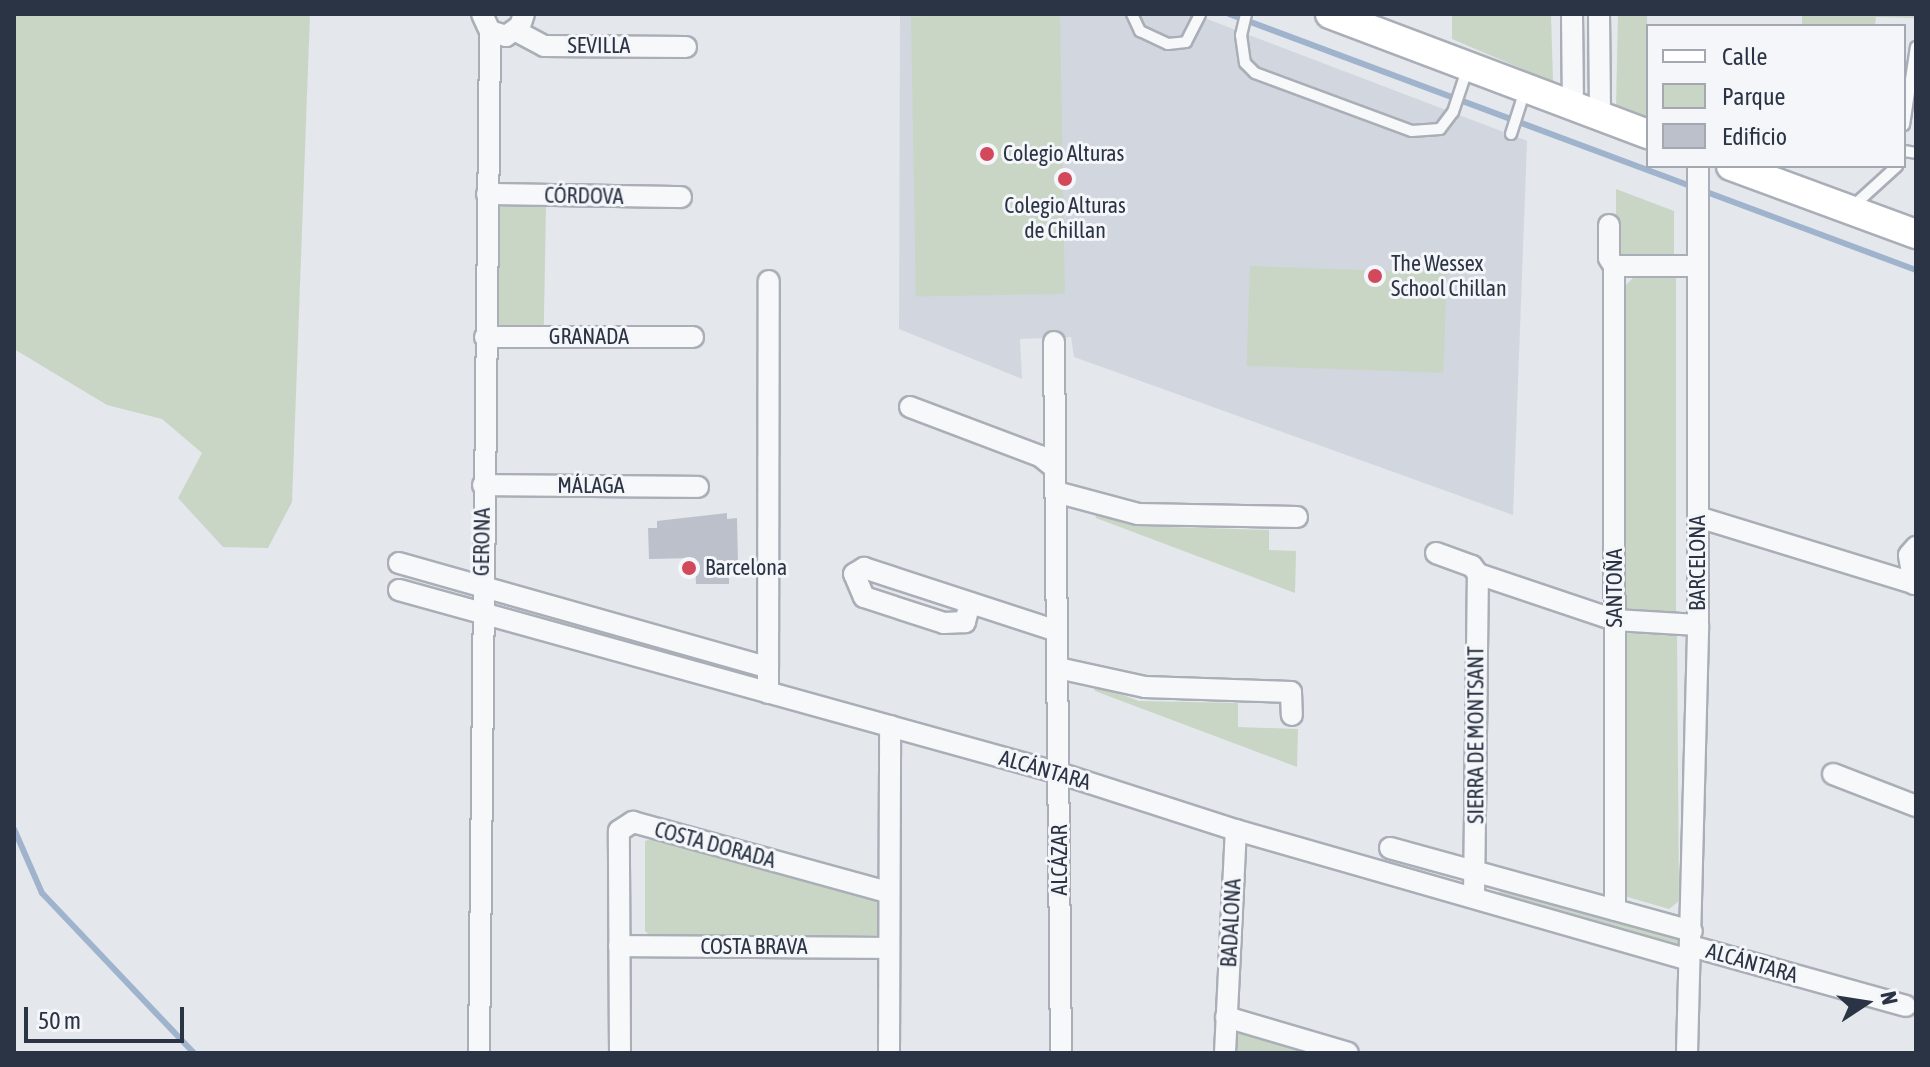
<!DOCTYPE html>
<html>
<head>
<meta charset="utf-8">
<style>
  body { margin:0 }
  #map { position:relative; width:1930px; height:1067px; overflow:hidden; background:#e4e7ec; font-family:"Asap Condensed",sans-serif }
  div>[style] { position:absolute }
  .built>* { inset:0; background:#d2d6de }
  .green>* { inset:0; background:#c9d6c5; transform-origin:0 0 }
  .stream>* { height:6px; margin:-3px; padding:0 3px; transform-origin:3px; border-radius:3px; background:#9fb4cc }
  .building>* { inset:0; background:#bbc0ca }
  .roads { filter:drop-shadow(2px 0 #a9aeb7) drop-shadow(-2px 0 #a9aeb7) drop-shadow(0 2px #a9aeb7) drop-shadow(0 -2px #a9aeb7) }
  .lane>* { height:10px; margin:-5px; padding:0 5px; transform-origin:5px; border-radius:5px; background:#f7f8fa }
  .street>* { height:20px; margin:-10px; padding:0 10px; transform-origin:10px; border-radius:10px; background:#f7f8fa }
  .secondary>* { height:28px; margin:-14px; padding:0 14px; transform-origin:14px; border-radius:14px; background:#fff }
  .dots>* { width:22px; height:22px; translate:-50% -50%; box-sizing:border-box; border:4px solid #f4f6f9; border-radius:50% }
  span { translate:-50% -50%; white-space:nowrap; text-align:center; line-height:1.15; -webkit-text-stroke:6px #f4f6f9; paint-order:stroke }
  .street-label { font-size:22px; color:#2b3445 }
  .poi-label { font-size:22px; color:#2b3445 }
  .left { translate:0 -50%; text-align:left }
  .frame { position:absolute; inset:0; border:16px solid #2b3445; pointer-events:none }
  .legend { position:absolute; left:1646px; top:24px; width:260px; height:144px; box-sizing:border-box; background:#f4f6f9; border:2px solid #a4a8b1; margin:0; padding:10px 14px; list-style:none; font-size:24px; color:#2b3445 }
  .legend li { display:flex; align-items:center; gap:16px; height:40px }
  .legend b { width:40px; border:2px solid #a4a8b1 }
  .north { position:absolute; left:1826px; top:963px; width:80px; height:80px; -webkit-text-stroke:6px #f4f6f9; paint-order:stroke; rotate:78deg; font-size:22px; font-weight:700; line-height:32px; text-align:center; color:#2b3445 }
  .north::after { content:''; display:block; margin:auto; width:28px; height:36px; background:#2b3445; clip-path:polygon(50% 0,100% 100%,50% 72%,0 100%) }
  .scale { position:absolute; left:24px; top:1007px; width:160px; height:36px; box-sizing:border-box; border:4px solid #2b3445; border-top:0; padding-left:10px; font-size:24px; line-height:28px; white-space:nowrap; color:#2b3445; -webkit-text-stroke:6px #f4f6f9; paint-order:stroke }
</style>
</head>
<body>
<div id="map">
  <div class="built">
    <i style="clip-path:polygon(900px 14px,1194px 14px,1527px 141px,1513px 515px,1074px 357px,1071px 337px,1020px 339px,1022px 379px,899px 329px)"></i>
  </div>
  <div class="green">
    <i style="clip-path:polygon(14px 14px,310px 14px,292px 502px,268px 548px,223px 547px,178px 498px,202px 453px,162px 419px,107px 405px,14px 349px)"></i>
    <i style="left:1060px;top:14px;width:280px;height:149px;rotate:89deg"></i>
    <i style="clip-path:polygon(1551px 14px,1553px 82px,1452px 39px,1452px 15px)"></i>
    <i style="clip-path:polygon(1618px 14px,1647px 14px,1648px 121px,1616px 109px)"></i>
    <i style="clip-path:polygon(1802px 14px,1916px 14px,1916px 18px,1876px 17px,1875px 26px,1802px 26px)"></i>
    <i style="clip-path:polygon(1616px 189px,1674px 211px,1674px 259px,1616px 259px)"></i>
    <i style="left:498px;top:203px;width:48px;height:124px;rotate:1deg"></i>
    <i style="left:1250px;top:266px;width:197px;height:100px;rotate:2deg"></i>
    <i style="clip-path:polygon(1637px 274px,1676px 275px,1676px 615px,1624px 610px,1625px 286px)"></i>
    <i style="clip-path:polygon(1095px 511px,1138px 526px,1269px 530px,1269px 550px,1296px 551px,1295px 593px,1096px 518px)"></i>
    <i style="clip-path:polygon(1625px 633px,1677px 636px,1679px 901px,1669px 909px,1624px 896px)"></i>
    <i style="clip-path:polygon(1093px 684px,1139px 701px,1238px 703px,1238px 727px,1298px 729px,1297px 767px,1095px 691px)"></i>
    <i style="clip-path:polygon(659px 836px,883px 900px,883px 935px,653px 939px,645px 931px,645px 841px)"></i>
    <i style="left:1501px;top:886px;width:187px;height:7px;rotate:16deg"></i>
    <i style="clip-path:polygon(1231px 1021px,1341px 1053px,1229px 1053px)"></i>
  </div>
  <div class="stream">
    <i style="left:1229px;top:14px;width:733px;rotate:20.44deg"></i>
    <i style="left:14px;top:829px;width:70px;rotate:66.4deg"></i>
    <i style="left:42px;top:893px;width:221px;rotate:46.5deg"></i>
  </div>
  <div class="building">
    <i style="clip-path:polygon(727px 513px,727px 519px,737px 518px,738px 563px,729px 563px,729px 584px,696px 584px,695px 558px,649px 559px,648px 528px,657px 528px,657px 521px)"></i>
  </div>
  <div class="roads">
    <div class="lane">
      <i style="left:1132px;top:14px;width:19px;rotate:65deg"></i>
      <i style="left:1140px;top:31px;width:31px;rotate:25deg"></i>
      <i style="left:1168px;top:44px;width:18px;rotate:-6deg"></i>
      <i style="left:1186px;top:42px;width:31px;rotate:-63deg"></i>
      <i style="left:1246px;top:14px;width:22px;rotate:103deg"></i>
      <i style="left:1241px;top:35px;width:28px;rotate:82deg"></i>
      <i style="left:1245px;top:63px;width:14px;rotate:45deg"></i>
      <i style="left:1255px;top:73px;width:167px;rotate:20.3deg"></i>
      <i style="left:1412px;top:131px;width:28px;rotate:-4deg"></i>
      <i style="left:1440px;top:129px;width:21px;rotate:-53deg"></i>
      <i style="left:1453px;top:112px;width:47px;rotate:-71.6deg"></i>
      <i style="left:1904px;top:125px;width:79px;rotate:-81.3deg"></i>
      <i style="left:1511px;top:134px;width:46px;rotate:-72.3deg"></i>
      <i style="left:1904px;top:151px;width:12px;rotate:9deg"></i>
      <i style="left:1852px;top:207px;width:61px;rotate:-42.3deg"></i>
    </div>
    <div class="street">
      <i style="left:482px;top:14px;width:19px;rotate:65deg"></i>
      <i style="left:490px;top:31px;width:17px;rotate:17deg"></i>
      <i style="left:506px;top:36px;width:17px;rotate:-36deg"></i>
      <i style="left:520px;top:26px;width:13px;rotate:-72deg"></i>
      <i style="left:1572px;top:14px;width:91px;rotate:89.4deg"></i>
      <i style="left:1599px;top:14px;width:102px;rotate:89.4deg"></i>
      <i style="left:516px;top:31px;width:32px;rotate:28deg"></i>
      <i style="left:544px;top:46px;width:142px;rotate:0.4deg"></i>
      <i style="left:487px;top:194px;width:194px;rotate:0.9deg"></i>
      <i style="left:1609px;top:225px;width:33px;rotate:90deg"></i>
      <i style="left:1609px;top:258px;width:9px;rotate:58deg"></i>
      <i style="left:485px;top:337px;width:208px"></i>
      <i style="left:1054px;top:342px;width:711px;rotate:89.44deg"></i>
      <i style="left:910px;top:407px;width:139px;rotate:20.7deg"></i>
      <i style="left:1040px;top:456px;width:19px;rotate:39deg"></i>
      <i style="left:483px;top:485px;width:215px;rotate:0.5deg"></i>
      <i style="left:1056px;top:492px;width:85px;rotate:15deg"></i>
      <i style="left:1138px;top:514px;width:159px;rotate:1.1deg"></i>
      <i style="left:1698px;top:517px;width:228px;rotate:17.1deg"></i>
      <i style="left:1436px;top:553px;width:38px;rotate:20deg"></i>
      <i style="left:1472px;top:566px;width:10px;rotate:53deg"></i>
      <i style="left:1478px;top:574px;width:145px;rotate:18.6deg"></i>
      <i style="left:1615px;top:620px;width:83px;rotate:3.4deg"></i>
      <i style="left:399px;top:563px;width:382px;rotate:15.8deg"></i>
      <i style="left:1914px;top:584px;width:29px;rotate:-100deg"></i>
      <i style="left:1909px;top:555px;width:11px;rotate:-49deg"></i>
      <i style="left:399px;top:590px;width:685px;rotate:15.5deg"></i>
      <i style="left:1059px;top:773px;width:186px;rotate:17.9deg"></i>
      <i style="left:1236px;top:830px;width:471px;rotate:16deg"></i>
      <i style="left:970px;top:603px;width:20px;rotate:105deg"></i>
      <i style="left:965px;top:622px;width:21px;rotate:177deg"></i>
      <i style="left:944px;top:623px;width:84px;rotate:-162deg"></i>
      <i style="left:864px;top:597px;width:25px;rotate:-113deg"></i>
      <i style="left:854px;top:574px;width:12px;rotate:-31deg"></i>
      <i style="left:864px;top:568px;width:203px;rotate:18.1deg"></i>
      <i style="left:1058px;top:668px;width:89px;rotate:12.3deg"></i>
      <i style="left:1145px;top:687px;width:146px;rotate:2deg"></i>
      <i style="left:1291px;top:692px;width:23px;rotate:88deg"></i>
      <i style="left:768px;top:693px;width:412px;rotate:-89.9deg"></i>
      <i style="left:1833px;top:774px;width:89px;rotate:21.1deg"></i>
      <i style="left:1390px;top:848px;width:313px;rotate:15.4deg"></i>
      <i style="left:1474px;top:897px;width:323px;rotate:-89.3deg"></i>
      <i style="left:1615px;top:910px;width:644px;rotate:-90.09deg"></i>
      <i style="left:1614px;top:266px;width:84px"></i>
      <i style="left:619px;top:946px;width:270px;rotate:0.4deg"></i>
      <i style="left:1691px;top:946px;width:223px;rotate:15.6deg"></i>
      <i style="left:1226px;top:1017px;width:127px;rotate:16.4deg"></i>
      <i style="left:479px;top:1053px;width:1022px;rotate:-89.38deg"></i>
      <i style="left:620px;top:1053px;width:222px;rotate:-90.3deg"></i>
      <i style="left:619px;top:831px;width:17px;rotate:-33deg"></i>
      <i style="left:633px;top:822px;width:264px;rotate:15.4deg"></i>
      <i style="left:889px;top:1053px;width:327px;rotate:-89.8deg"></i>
      <i style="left:1225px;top:1053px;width:223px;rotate:-87.2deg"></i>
      <i style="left:1687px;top:1053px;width:428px;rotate:-88.5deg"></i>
      <i style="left:1698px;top:625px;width:459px;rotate:-90deg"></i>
    </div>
    <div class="secondary">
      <i style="left:1330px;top:14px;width:340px;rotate:20.7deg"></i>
      <i style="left:1731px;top:166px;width:197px;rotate:20.2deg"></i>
    </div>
  </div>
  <div class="dots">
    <i style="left:987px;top:154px;background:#d1495b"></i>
    <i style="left:1065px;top:179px;background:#d1495b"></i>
    <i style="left:1375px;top:276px;background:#d1495b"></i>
    <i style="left:689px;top:568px;background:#d1495b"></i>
  </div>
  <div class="street-label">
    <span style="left:599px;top:46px">SEVILLA</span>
    <span style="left:584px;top:196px;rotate:1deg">CÓRDOVA</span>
    <span style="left:589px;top:337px">GRANADA</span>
    <span style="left:591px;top:486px">MÁLAGA</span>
    <span style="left:482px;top:542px;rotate:-89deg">GERONA</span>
    <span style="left:1698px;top:563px;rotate:-90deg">BARCELONA</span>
    <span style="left:1615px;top:588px;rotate:-90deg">SANTOÑA</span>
    <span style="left:1476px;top:735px;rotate:-90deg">SIERRA DE MONTSANT</span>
    <span style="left:1045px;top:770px;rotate:16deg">ALCÁNTARA</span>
    <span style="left:715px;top:845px;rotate:15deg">COSTA DORADA</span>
    <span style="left:1060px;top:860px;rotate:-90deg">ALCÁZAR</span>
    <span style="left:1231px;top:923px;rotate:-87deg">BADALONA</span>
    <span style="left:754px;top:947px">COSTA BRAVA</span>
    <span style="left:1752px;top:963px;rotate:16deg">ALCÁNTARA</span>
  </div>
  <div class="poi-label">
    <span class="left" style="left:1003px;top:154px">Colegio Alturas</span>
    <span style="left:1065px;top:218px">Colegio Alturas<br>de Chillan</span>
    <span class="left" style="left:1391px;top:276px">The Wessex<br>School Chillan</span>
    <span class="left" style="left:705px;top:568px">Barcelona</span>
  </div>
  <div class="frame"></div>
  <ul class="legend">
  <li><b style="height:10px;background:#fff"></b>Calle</li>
  <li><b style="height:22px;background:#c9d6c5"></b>Parque</li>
  <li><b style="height:22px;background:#bbc0ca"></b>Edificio</li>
  </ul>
  <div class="north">N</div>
  <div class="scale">50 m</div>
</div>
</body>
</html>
